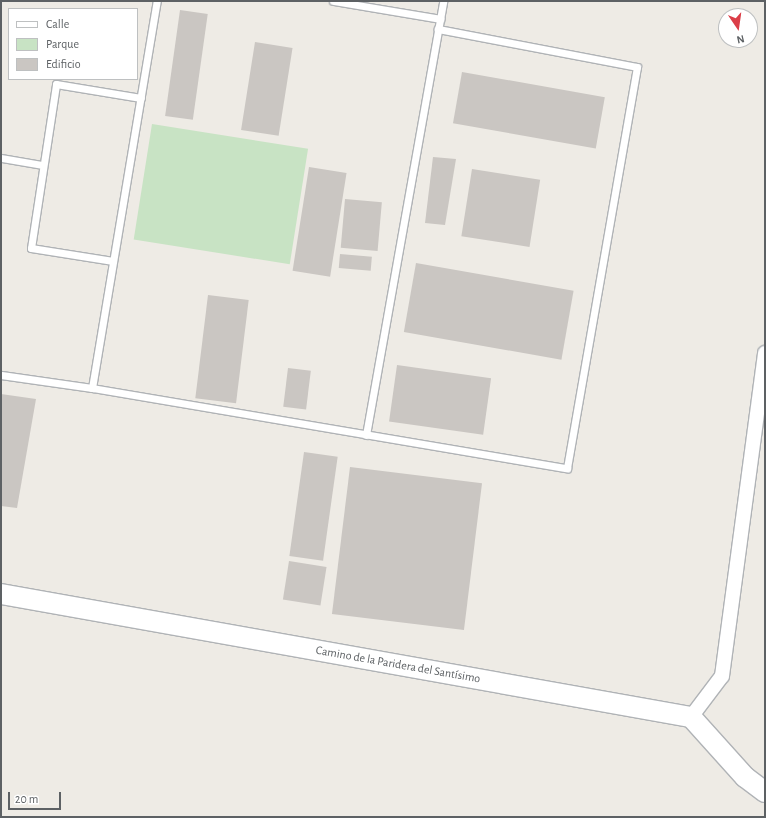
<!DOCTYPE html>
<html>
<head>
<meta charset="utf-8">
<style>
  body { margin:0 }
  #map { position:relative; width:766px; height:818px; overflow:hidden; background:#eeebe5; font-family:"Alegreya Sans",sans-serif }
  div>[style] { position:absolute }
  .green>* { inset:0; background:#c8e3c4; transform-origin:0 0 }
  .building>* { inset:0; background:#cac6c2; transform-origin:0 0 }
  .roads { filter:drop-shadow(1px 0 #b0b3b6) drop-shadow(-1px 0 #b0b3b6) drop-shadow(0 1px #b0b3b6) drop-shadow(0 -1px #b0b3b6) }
  .lane>* { height:7px; margin:-3.5px; padding:0 3.5px; transform-origin:3.5px; border-radius:3.5px; background:#fff }
  .street>* { height:14px; margin:-7px; padding:0 7px; transform-origin:7px; border-radius:7px; background:#fff }
  .secondary>* { height:20px; margin:-10px; padding:0 10px; transform-origin:10px; border-radius:10px; background:#fff }
  span { translate:-50% -50%; white-space:nowrap; text-align:center; line-height:1.15; -webkit-text-stroke:3.5px #fff; paint-order:stroke }
  .street-label { font-size:12px; color:#5d6164 }
  .frame { position:absolute; inset:0; border:2px solid #5d6164; pointer-events:none }
  .legend { position:absolute; left:8px; top:8px; width:130px; height:72px; box-sizing:border-box; background:#fff; border:1px solid #bec0c1; margin:0; padding:5px 7px; list-style:none; font-size:12px; color:#5d6164 }
  .legend li { display:flex; align-items:center; gap:8px; height:20px }
  .legend b { width:20px; border:1px solid #bec0c1 }
  .north { position:absolute; left:718px; top:8px; width:40px; height:40px; box-sizing:border-box; background:#fff; border:1px solid #bec0c1; border-radius:50%; rotate:167deg; font-size:11px; font-weight:700; line-height:16px; text-align:center; color:#5d6164 }
  .north::after { content:''; display:block; margin:auto; width:14px; height:18px; background:#db3e48; clip-path:polygon(50% 0,100% 100%,50% 72%,0 100%) }
  .scale { position:absolute; left:8px; top:792px; width:53px; height:18px; box-sizing:border-box; border:2px solid #5d6164; border-top:0; padding-left:5px; font-size:12px; line-height:14px; white-space:nowrap; color:#5d6164; -webkit-text-stroke:3px #fff; paint-order:stroke }
</style>
</head>
<body>
<div id="map">
  <div class="green">
    <i style="left:152px;top:124px;width:158px;height:117px;rotate:9deg"></i>
  </div>
  <div class="building">
    <i style="left:180px;top:10px;width:28px;height:107px;rotate:8deg"></i>
    <i style="left:255px;top:42px;width:38px;height:89px;rotate:9deg"></i>
    <i style="left:462px;top:72px;width:145px;height:52px;rotate:10deg"></i>
    <i style="clip-path:polygon(433px 157px,456px 159px,445px 225px,425px 223px)"></i>
    <i style="left:309px;top:167px;width:38px;height:105px;rotate:9deg"></i>
    <i style="left:472px;top:169px;width:69px;height:68px;rotate:9deg"></i>
    <i style="left:345px;top:199px;width:37px;height:49px;rotate:5deg"></i>
    <i style="left:340px;top:254px;width:32px;height:14px;rotate:5deg"></i>
    <i style="left:416px;top:263px;width:160px;height:70px;rotate:10deg"></i>
    <i style="left:208px;top:295px;width:41px;height:104px;rotate:7deg"></i>
    <i style="left:397px;top:365px;width:95px;height:57px;rotate:8deg"></i>
    <i style="left:288px;top:368px;width:23px;height:39px;rotate:7deg"></i>
    <i style="clip-path:polygon(1px 394px,36px 399px,17px 508px,1px 506px)"></i>
    <i style="left:304px;top:452px;width:34px;height:105px;rotate:8deg"></i>
    <i style="left:350px;top:467px;width:133px;height:148px;rotate:7deg"></i>
    <i style="left:289px;top:561px;width:38px;height:39px;rotate:9deg"></i>
  </div>
  <div class="roads">
    <div class="lane">
      <i style="left:333px;top:1px;width:109px;rotate:9.5deg"></i>
      <i style="left:1px;top:158px;width:42px;rotate:9.7deg"></i>
      <i style="left:113px;top:261px;width:83px;rotate:-171deg"></i>
      <i style="left:31px;top:248px;width:166px;rotate:-81.3deg"></i>
      <i style="left:56px;top:84px;width:86px;rotate:9.4deg"></i>
      <i style="left:1px;top:375px;width:92px;rotate:8.1deg"></i>
      <i style="left:92px;top:388px;width:482px;rotate:9.6deg"></i>
      <i style="left:567px;top:468px;width:407px;rotate:-80.1deg"></i>
      <i style="left:637px;top:67px;width:203px;rotate:-169.2deg"></i>
      <i style="left:92px;top:388px;width:392px;rotate:-80.5deg"></i>
      <i style="left:366px;top:435px;width:441px;rotate:-79.9deg"></i>
    </div>
    <div class="street">
      <i style="left:691px;top:717px;width:51px;rotate:-52.9deg"></i>
      <i style="left:722px;top:676px;width:326px;rotate:-82.4deg"></i>
    </div>
    <div class="secondary">
      <i style="left:1px;top:594px;width:701px;rotate:10.11deg"></i>
      <i style="left:691px;top:717px;width:81px;rotate:48deg"></i>
      <i style="left:745px;top:777px;width:25px;rotate:37deg"></i>
    </div>
  </div>
  <div class="street-label">
    <span style="left:398px;top:665px;rotate:10deg">Camino de la Paridera del Santísimo</span>
  </div>
  <div class="frame"></div>
  <ul class="legend">
  <li><b style="height:5px;background:#fff"></b>Calle</li>
  <li><b style="height:11px;background:#c8e3c4"></b>Parque</li>
  <li><b style="height:11px;background:#cac6c2"></b>Edificio</li>
  </ul>
  <div class="north">N</div>
  <div class="scale">20 m</div>
</div>
</body>
</html>
